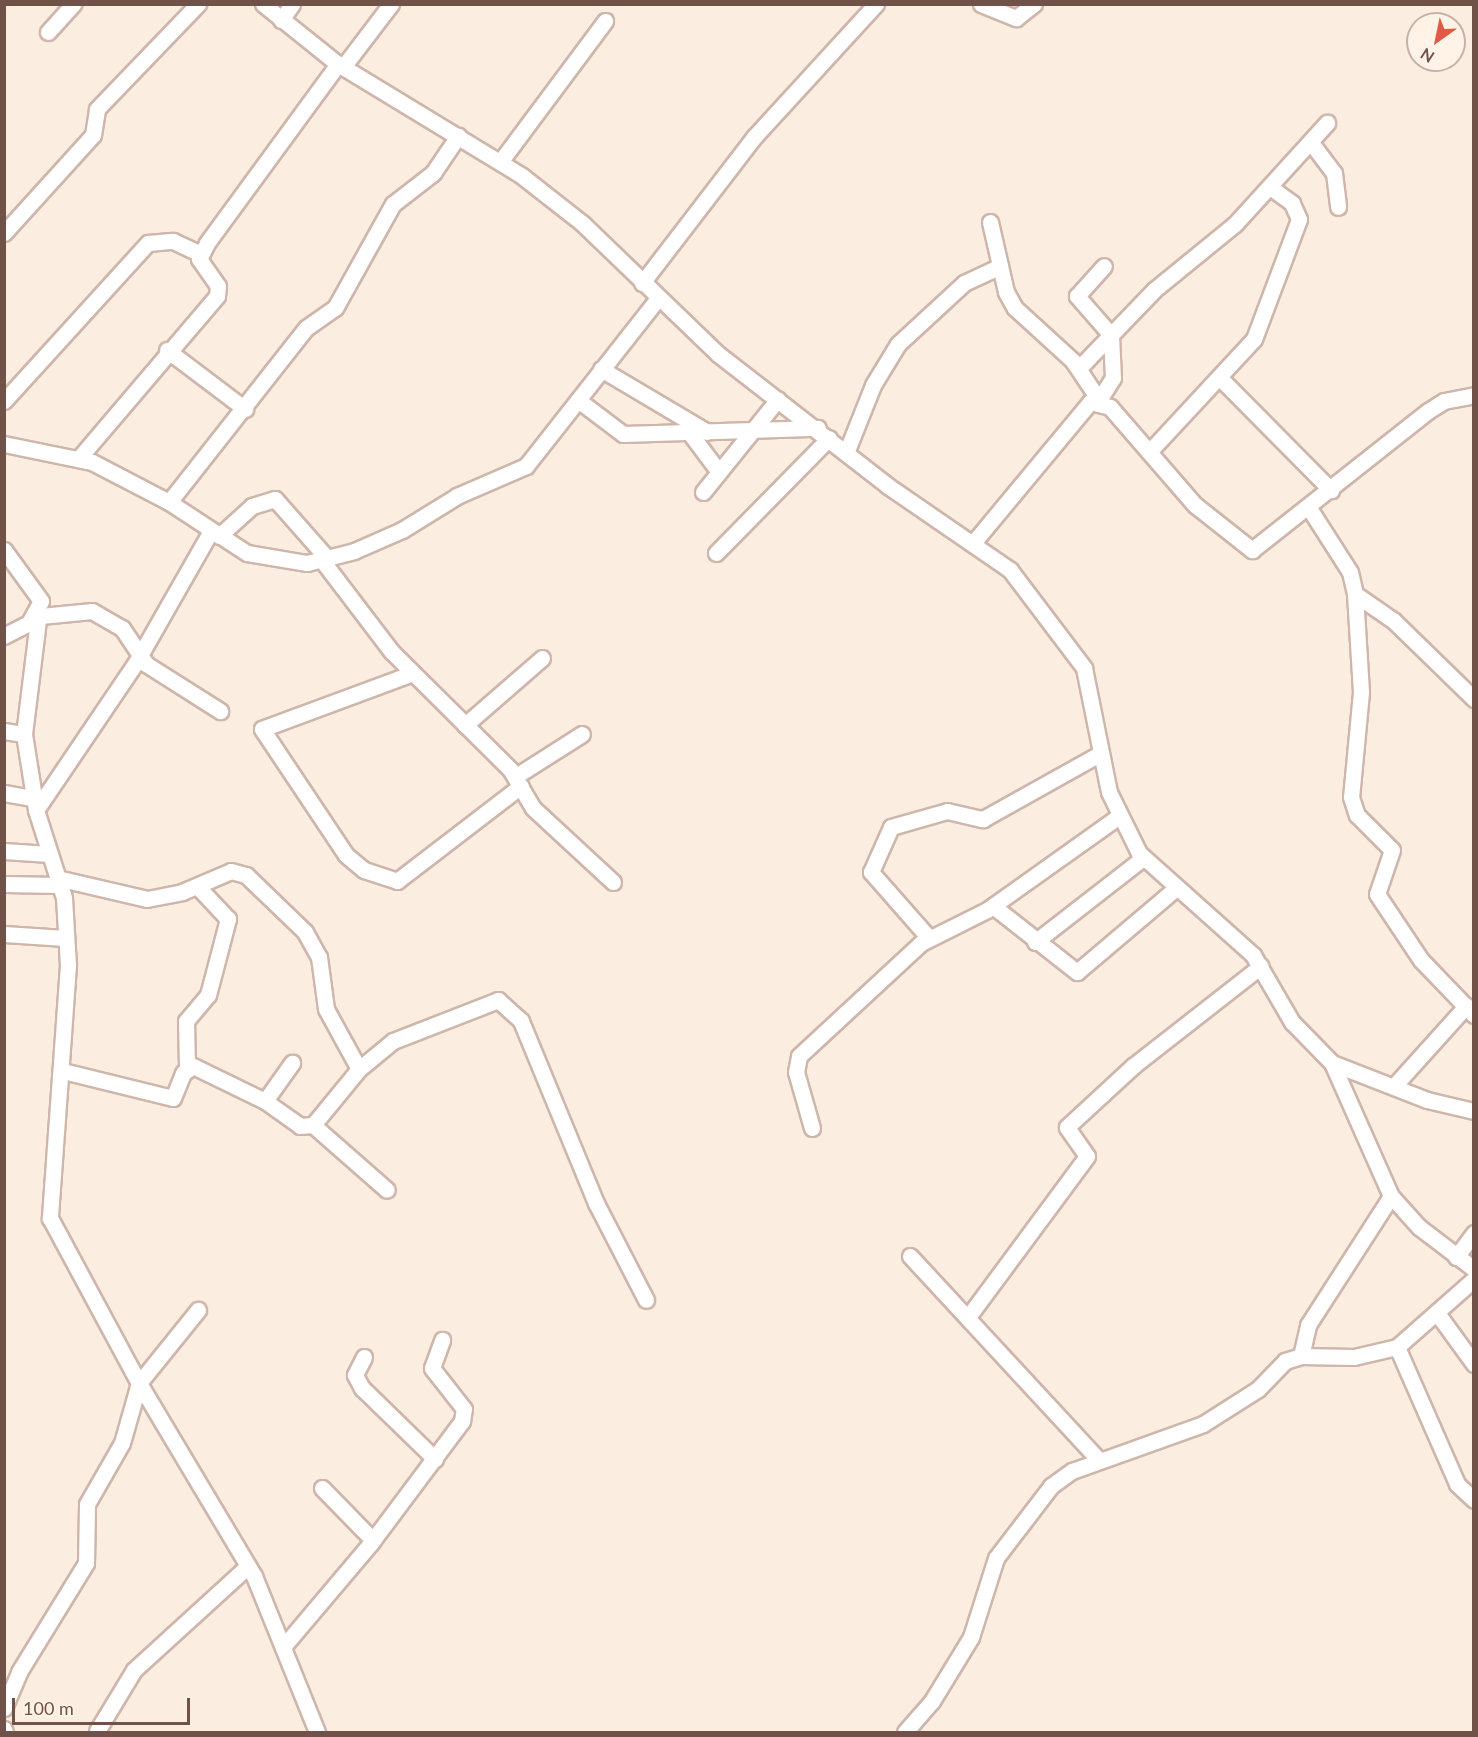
<!DOCTYPE html>
<html>
<head>
<meta charset="utf-8">
<style>
  body { margin:0 }
  #map { position:relative; width:1478px; height:1737px; overflow:hidden; background:#fbeee1; font-family:Lato,sans-serif }
  div>[style] { position:absolute }
  .roads { filter:drop-shadow(2px 0 #ceb6ab) drop-shadow(-2px 0 #ceb6ab) drop-shadow(0 2px #ceb6ab) drop-shadow(0 -2px #ceb6ab) }
  .minor>* { height:15px; margin:-7.5px; padding:0 7.5px; transform-origin:7.5px; border-radius:7.5px; background:#fff }
  span { translate:-50% -50%; white-space:nowrap; text-align:center; line-height:1.15; -webkit-text-stroke:6px #fff2e6; paint-order:stroke }
  .frame { position:absolute; inset:0; border:6px solid #715249; pointer-events:none }
  .north { position:absolute; left:1406px; top:12px; width:60px; height:60px; box-sizing:border-box; background:#fff2e6; border:2px solid #c6b2a7; border-radius:50%; rotate:213deg; font-size:16px; font-weight:700; line-height:24px; text-align:center; color:#715249 }
  .north::after { content:''; display:block; margin:auto; width:21px; height:27px; background:#e35948; clip-path:polygon(50% 0,100% 100%,50% 72%,0 100%) }
  .scale { position:absolute; left:12px; top:1698px; width:178px; height:27px; box-sizing:border-box; border:3px solid #715249; border-top:0; padding-left:8px; font-size:18px; line-height:21px; white-space:nowrap; color:#715249; -webkit-text-stroke:4px #fff2e6; paint-order:stroke }
</style>
</head>
<body>
<div id="map">
  <div class="roads">
    <div class="minor">
      <i style="left:263px;top:4px;width:96px;rotate:38.7deg"></i>
      <i style="left:338px;top:64px;width:215px;rotate:31.3deg"></i>
      <i style="left:522px;top:176px;width:76px;rotate:38.1deg"></i>
      <i style="left:582px;top:223px;width:189px;rotate:43.9deg"></i>
      <i style="left:718px;top:354px;width:215px;rotate:37.8deg"></i>
      <i style="left:888px;top:486px;width:148px;rotate:34.5deg"></i>
      <i style="left:1010px;top:570px;width:123px;rotate:52.9deg"></i>
      <i style="left:1084px;top:668px;width:126px;rotate:78.6deg"></i>
      <i style="left:1109px;top:792px;width:68px;rotate:63.8deg"></i>
      <i style="left:1139px;top:853px;width:153px;rotate:41.8deg"></i>
      <i style="left:1253px;top:955px;width:78px;rotate:59.8deg"></i>
      <i style="left:1292px;top:1022px;width:57px;rotate:45.7deg"></i>
      <i style="left:1332px;top:1063px;width:145px;rotate:66.1deg"></i>
      <i style="left:1391px;top:1196px;width:42px;rotate:47.9deg"></i>
      <i style="left:1419px;top:1227px;width:69px;rotate:37.4deg"></i>
      <i style="left:981px;top:4px;width:38px;rotate:22deg"></i>
      <i style="left:1016px;top:18px;width:23px;rotate:-38deg"></i>
      <i style="left:281px;top:20px;width:19px;rotate:-55deg"></i>
      <i style="left:48px;top:32px;width:38px;rotate:-48deg"></i>
      <i style="left:343px;top:67px;width:79px;rotate:-52.7deg"></i>
      <i style="left:1312px;top:144px;width:36px;rotate:53deg"></i>
      <i style="left:1334px;top:173px;width:34px;rotate:83deg"></i>
      <i style="left:500px;top:162px;width:176px;rotate:-53.3deg"></i>
      <i style="left:990px;top:222px;width:72px;rotate:77.1deg"></i>
      <i style="left:1006px;top:292px;width:18px;rotate:61deg"></i>
      <i style="left:1015px;top:308px;width:79px;rotate:42.4deg"></i>
      <i style="left:1073px;top:361px;width:47px;rotate:56.3deg"></i>
      <i style="left:4px;top:233px;width:132px;rotate:-47.8deg"></i>
      <i style="left:93px;top:135px;width:26px;rotate:-81deg"></i>
      <i style="left:97px;top:109px;width:146px;rotate:-46.1deg"></i>
      <i style="left:642px;top:283px;width:185px;rotate:-52.5deg"></i>
      <i style="left:755px;top:136px;width:179px;rotate:-47.5deg"></i>
      <i style="left:167px;top:350px;width:98px;rotate:37.1deg"></i>
      <i style="left:1079px;top:368px;width:108px;rotate:-46.1deg"></i>
      <i style="left:1154px;top:290px;width:104px;rotate:-39.2deg"></i>
      <i style="left:1235px;top:224px;width:137px;rotate:-47.7deg"></i>
      <i style="left:601px;top:369px;width:123px;rotate:30.7deg"></i>
      <i style="left:1220px;top:378px;width:158px;rotate:45.3deg"></i>
      <i style="left:578px;top:400px;width:56px;rotate:37.1deg"></i>
      <i style="left:623px;top:434px;width:195px;rotate:-1.8deg"></i>
      <i style="left:1099px;top:400px;width:26px;rotate:-58deg"></i>
      <i style="left:1113px;top:378px;width:43px;rotate:-92.7deg"></i>
      <i style="left:1111px;top:335px;width:52px;rotate:-131.1deg"></i>
      <i style="left:1077px;top:296px;width:40px;rotate:-48deg"></i>
      <i style="left:4px;top:401px;width:214px;rotate:-47.7deg"></i>
      <i style="left:148px;top:243px;width:25px;rotate:-5deg"></i>
      <i style="left:173px;top:241px;width:31px;rotate:25deg"></i>
      <i style="left:692px;top:436px;width:45px;rotate:53.1deg"></i>
      <i style="left:4px;top:444px;width:90px;rotate:11.6deg"></i>
      <i style="left:92px;top:462px;width:87px;rotate:27.5deg"></i>
      <i style="left:169px;top:502px;width:93px;rotate:33.2deg"></i>
      <i style="left:247px;top:553px;width:61px;rotate:9.5deg"></i>
      <i style="left:307px;top:563px;width:49px;rotate:-14.3deg"></i>
      <i style="left:354px;top:551px;width:52px;rotate:-23.6deg"></i>
      <i style="left:402px;top:530px;width:65px;rotate:-31.7deg"></i>
      <i style="left:457px;top:496px;width:75px;rotate:-23.5deg"></i>
      <i style="left:526px;top:466px;width:214px;rotate:-51.8deg"></i>
      <i style="left:1149px;top:452px;width:154px;rotate:-47.1deg"></i>
      <i style="left:1254px;top:339px;width:128px;rotate:-69.4deg"></i>
      <i style="left:1299px;top:219px;width:17px;rotate:-114deg"></i>
      <i style="left:1292px;top:203px;width:26px;rotate:-144deg"></i>
      <i style="left:846px;top:453px;width:73px;rotate:-68.3deg"></i>
      <i style="left:873px;top:385px;width:48px;rotate:-58.6deg"></i>
      <i style="left:898px;top:344px;width:90px;rotate:-42.7deg"></i>
      <i style="left:964px;top:283px;width:40px;rotate:-25deg"></i>
      <i style="left:79px;top:458px;width:213px;rotate:-49.6deg"></i>
      <i style="left:217px;top:296px;width:10px;rotate:-84deg"></i>
      <i style="left:218px;top:286px;width:33px;rotate:-125deg"></i>
      <i style="left:199px;top:259px;width:18px;rotate:-63deg"></i>
      <i style="left:207px;top:243px;width:222px;rotate:-53.8deg"></i>
      <i style="left:703px;top:492px;width:119px;rotate:-51.1deg"></i>
      <i style="left:169px;top:502px;width:221px;rotate:-51.8deg"></i>
      <i style="left:306px;top:328px;width:35px;rotate:-35deg"></i>
      <i style="left:335px;top:308px;width:119px;rotate:-60.9deg"></i>
      <i style="left:393px;top:204px;width:51px;rotate:-37.8deg"></i>
      <i style="left:433px;top:173px;width:45px;rotate:-56deg"></i>
      <i style="left:1309px;top:508px;width:76px;rotate:57.4deg"></i>
      <i style="left:1350px;top:572px;width:23px;rotate:77deg"></i>
      <i style="left:1355px;top:594px;width:98px;rotate:86.5deg"></i>
      <i style="left:1361px;top:692px;width:105px;rotate:95.4deg"></i>
      <i style="left:1351px;top:797px;width:19px;rotate:72deg"></i>
      <i style="left:1357px;top:815px;width:49px;rotate:45deg"></i>
      <i style="left:1392px;top:850px;width:46px;rotate:108.8deg"></i>
      <i style="left:1377px;top:894px;width:79px;rotate:56.3deg"></i>
      <i style="left:1421px;top:960px;width:76px;rotate:46.1deg"></i>
      <i style="left:219px;top:536px;width:45px;rotate:-42.3deg"></i>
      <i style="left:252px;top:506px;width:24px;rotate:-17deg"></i>
      <i style="left:275px;top:499px;width:79px;rotate:48.6deg"></i>
      <i style="left:973px;top:543px;width:183px;rotate:-50.3deg"></i>
      <i style="left:1090px;top:402px;width:21px;rotate:14deg"></i>
      <i style="left:1110px;top:407px;width:130px;rotate:49.1deg"></i>
      <i style="left:1195px;top:505px;width:73px;rotate:38.3deg"></i>
      <i style="left:1252px;top:550px;width:224px;rotate:-38.3deg"></i>
      <i style="left:1428px;top:411px;width:19px;rotate:-32deg"></i>
      <i style="left:1444px;top:401px;width:31px;rotate:-11deg"></i>
      <i style="left:4px;top:550px;width:63px;rotate:54deg"></i>
      <i style="left:41px;top:601px;width:25px;rotate:119deg"></i>
      <i style="left:29px;top:623px;width:28px;rotate:153deg"></i>
      <i style="left:716px;top:553px;width:161px;rotate:-45.5deg"></i>
      <i style="left:321px;top:559px;width:116px;rotate:52.7deg"></i>
      <i style="left:391px;top:651px;width:168px;rotate:44.8deg"></i>
      <i style="left:510px;top:769px;width:45px;rotate:59.5deg"></i>
      <i style="left:533px;top:808px;width:109px;rotate:42.8deg"></i>
      <i style="left:1355px;top:594px;width:47px;rotate:34.7deg"></i>
      <i style="left:1394px;top:621px;width:112px;rotate:44.3deg"></i>
      <i style="left:39px;top:612px;width:123px;rotate:97deg"></i>
      <i style="left:24px;top:734px;width:77px;rotate:81deg"></i>
      <i style="left:36px;top:810px;width:92px;rotate:72.3deg"></i>
      <i style="left:64px;top:898px;width:67px;rotate:86.6deg"></i>
      <i style="left:68px;top:965px;width:254px;rotate:94.1deg"></i>
      <i style="left:50px;top:1218px;width:187px;rotate:61.7deg"></i>
      <i style="left:139px;top:1383px;width:225px;rotate:59.2deg"></i>
      <i style="left:254px;top:1576px;width:168px;rotate:68deg"></i>
      <i style="left:41px;top:616px;width:51px;rotate:-5.6deg"></i>
      <i style="left:92px;top:611px;width:34px;rotate:30deg"></i>
      <i style="left:122px;top:628px;width:43px;rotate:56.3deg"></i>
      <i style="left:146px;top:664px;width:88px;rotate:32.4deg"></i>
      <i style="left:413px;top:673px;width:161px;rotate:159.7deg"></i>
      <i style="left:262px;top:729px;width:151px;rotate:56.3deg"></i>
      <i style="left:346px;top:855px;width:23px;rotate:40deg"></i>
      <i style="left:364px;top:870px;width:35px;rotate:18deg"></i>
      <i style="left:397px;top:881px;width:156px;rotate:-37.5deg"></i>
      <i style="left:465px;top:725px;width:102px;rotate:-41deg"></i>
      <i style="left:4px;top:731px;width:20px;rotate:9deg"></i>
      <i style="left:516px;top:776px;width:78px;rotate:-32.5deg"></i>
      <i style="left:4px;top:793px;width:29px;rotate:10deg"></i>
      <i style="left:36px;top:810px;width:176px;rotate:-55.9deg"></i>
      <i style="left:135px;top:664px;width:153px;rotate:-60.3deg"></i>
      <i style="left:4px;top:851px;width:45px;rotate:3.8deg"></i>
      <i style="left:57px;top:878px;width:92px;rotate:13.1deg"></i>
      <i style="left:147px;top:899px;width:36px;rotate:-11deg"></i>
      <i style="left:182px;top:892px;width:53px;rotate:-23.2deg"></i>
      <i style="left:231px;top:871px;width:16px;rotate:15deg"></i>
      <i style="left:246px;top:875px;width:82px;rotate:44deg"></i>
      <i style="left:305px;top:932px;width:29px;rotate:61deg"></i>
      <i style="left:319px;top:957px;width:52px;rotate:82.3deg"></i>
      <i style="left:326px;top:1009px;width:68px;rotate:61.2deg"></i>
      <i style="left:4px;top:884px;width:56px;rotate:1deg"></i>
      <i style="left:993px;top:906px;width:107px;rotate:38.2deg"></i>
      <i style="left:1077px;top:972px;width:128px;rotate:-40.3deg"></i>
      <i style="left:4px;top:934px;width:61px;rotate:3.8deg"></i>
      <i style="left:929px;top:938px;width:88px;rotate:-131.3deg"></i>
      <i style="left:871px;top:872px;width:49px;rotate:-66deg"></i>
      <i style="left:891px;top:827px;width:58px;rotate:-15.9deg"></i>
      <i style="left:947px;top:811px;width:37px;rotate:13deg"></i>
      <i style="left:983px;top:819px;width:135px;rotate:-29.2deg"></i>
      <i style="left:1035px;top:942px;width:137px;rotate:-37.9deg"></i>
      <i style="left:1332px;top:1063px;width:102px;rotate:21.3deg"></i>
      <i style="left:1427px;top:1100px;width:48px;rotate:13.2deg"></i>
      <i style="left:187px;top:1068px;width:47px;rotate:-91.2deg"></i>
      <i style="left:186px;top:1021px;width:34px;rotate:-50deg"></i>
      <i style="left:208px;top:995px;width:79px;rotate:-75.3deg"></i>
      <i style="left:228px;top:919px;width:45px;rotate:-133.2deg"></i>
      <i style="left:63px;top:1071px;width:113px;rotate:13.8deg"></i>
      <i style="left:173px;top:1098px;width:27px;rotate:-68deg"></i>
      <i style="left:183px;top:1073px;width:12px;rotate:-35deg"></i>
      <i style="left:193px;top:1066px;width:80px;rotate:25.9deg"></i>
      <i style="left:265px;top:1101px;width:43px;rotate:35.5deg"></i>
      <i style="left:300px;top:1126px;width:13px;rotate:-4deg"></i>
      <i style="left:313px;top:1125px;width:72px;rotate:-50.6deg"></i>
      <i style="left:359px;top:1069px;width:44px;rotate:-39.5deg"></i>
      <i style="left:393px;top:1041px;width:113px;rotate:-21.3deg"></i>
      <i style="left:498px;top:1000px;width:31px;rotate:42deg"></i>
      <i style="left:521px;top:1021px;width:197px;rotate:67.6deg"></i>
      <i style="left:596px;top:1203px;width:109px;rotate:62.7deg"></i>
      <i style="left:1394px;top:1086px;width:108px;rotate:-48deg"></i>
      <i style="left:265px;top:1101px;width:47px;rotate:-54.6deg"></i>
      <i style="left:313px;top:1125px;width:98px;rotate:41.3deg"></i>
      <i style="left:812px;top:1128px;width:58px;rotate:-105.9deg"></i>
      <i style="left:796px;top:1072px;width:16px;rotate:-79deg"></i>
      <i style="left:799px;top:1056px;width:166px;rotate:-42.8deg"></i>
      <i style="left:921px;top:943px;width:74px;rotate:-26.6deg"></i>
      <i style="left:987px;top:910px;width:161px;rotate:-35.4deg"></i>
      <i style="left:910px;top:1256px;width:278px;rotate:47.2deg"></i>
      <i style="left:1456px;top:1257px;width:30px;rotate:-53deg"></i>
      <i style="left:1437px;top:1313px;width:63px;rotate:54deg"></i>
      <i style="left:968px;top:1317px;width:200px;rotate:-53.5deg"></i>
      <i style="left:1087px;top:1156px;width:35px;rotate:-125deg"></i>
      <i style="left:1067px;top:1127px;width:90px;rotate:-42.7deg"></i>
      <i style="left:1133px;top:1066px;width:162px;rotate:-38deg"></i>
      <i style="left:1397px;top:1347px;width:150px;rotate:66.3deg"></i>
      <i style="left:1457px;top:1484px;width:23px;rotate:43deg"></i>
      <i style="left:1301px;top:1356px;width:32px;rotate:-77deg"></i>
      <i style="left:1308px;top:1325px;width:153px;rotate:-57.2deg"></i>
      <i style="left:364px;top:1357px;width:20px;rotate:117deg"></i>
      <i style="left:355px;top:1375px;width:15px;rotate:62deg"></i>
      <i style="left:362px;top:1388px;width:102px;rotate:44.2deg"></i>
      <i style="left:322px;top:1488px;width:73px;rotate:45.6deg"></i>
      <i style="left:283px;top:1647px;width:135px;rotate:-49.8deg"></i>
      <i style="left:370px;top:1544px;width:154px;rotate:-53.2deg"></i>
      <i style="left:462px;top:1421px;width:12px;rotate:-81deg"></i>
      <i style="left:464px;top:1409px;width:52px;rotate:-128deg"></i>
      <i style="left:432px;top:1368px;width:30px;rotate:-70deg"></i>
      <i style="left:4px;top:1708px;width:39px;rotate:-67deg"></i>
      <i style="left:19px;top:1672px;width:128px;rotate:-58.4deg"></i>
      <i style="left:86px;top:1563px;width:59px;rotate:-89deg"></i>
      <i style="left:87px;top:1504px;width:70px;rotate:-60.2deg"></i>
      <i style="left:122px;top:1443px;width:62px;rotate:-74.2deg"></i>
      <i style="left:139px;top:1383px;width:94px;rotate:-51.1deg"></i>
      <i style="left:4px;top:1729px;width:3px;rotate:72deg"></i>
      <i style="left:97px;top:1731px;width:71px;rotate:-58.8deg"></i>
      <i style="left:134px;top:1670px;width:154px;rotate:-42.4deg"></i>
      <i style="left:905px;top:1732px;width:41px;rotate:-48.9deg"></i>
      <i style="left:932px;top:1701px;width:75px;rotate:-58.6deg"></i>
      <i style="left:971px;top:1637px;width:83px;rotate:-72.4deg"></i>
      <i style="left:996px;top:1558px;width:91px;rotate:-52.6deg"></i>
      <i style="left:1051px;top:1486px;width:26px;rotate:-36deg"></i>
      <i style="left:1072px;top:1471px;width:139px;rotate:-19.7deg"></i>
      <i style="left:1203px;top:1424px;width:65px;rotate:-32.5deg"></i>
      <i style="left:1258px;top:1389px;width:39px;rotate:-46deg"></i>
      <i style="left:1285px;top:1361px;width:17px;rotate:-17deg"></i>
      <i style="left:1301px;top:1356px;width:53px;rotate:1.1deg"></i>
      <i style="left:1354px;top:1357px;width:44px;rotate:-13.1deg"></i>
      <i style="left:1397px;top:1347px;width:103px;rotate:-41.4deg"></i>
    </div>
  </div>
  <div class="frame"></div>
  <div class="north">N</div>
  <div class="scale">100 m</div>
</div>
</body>
</html>
